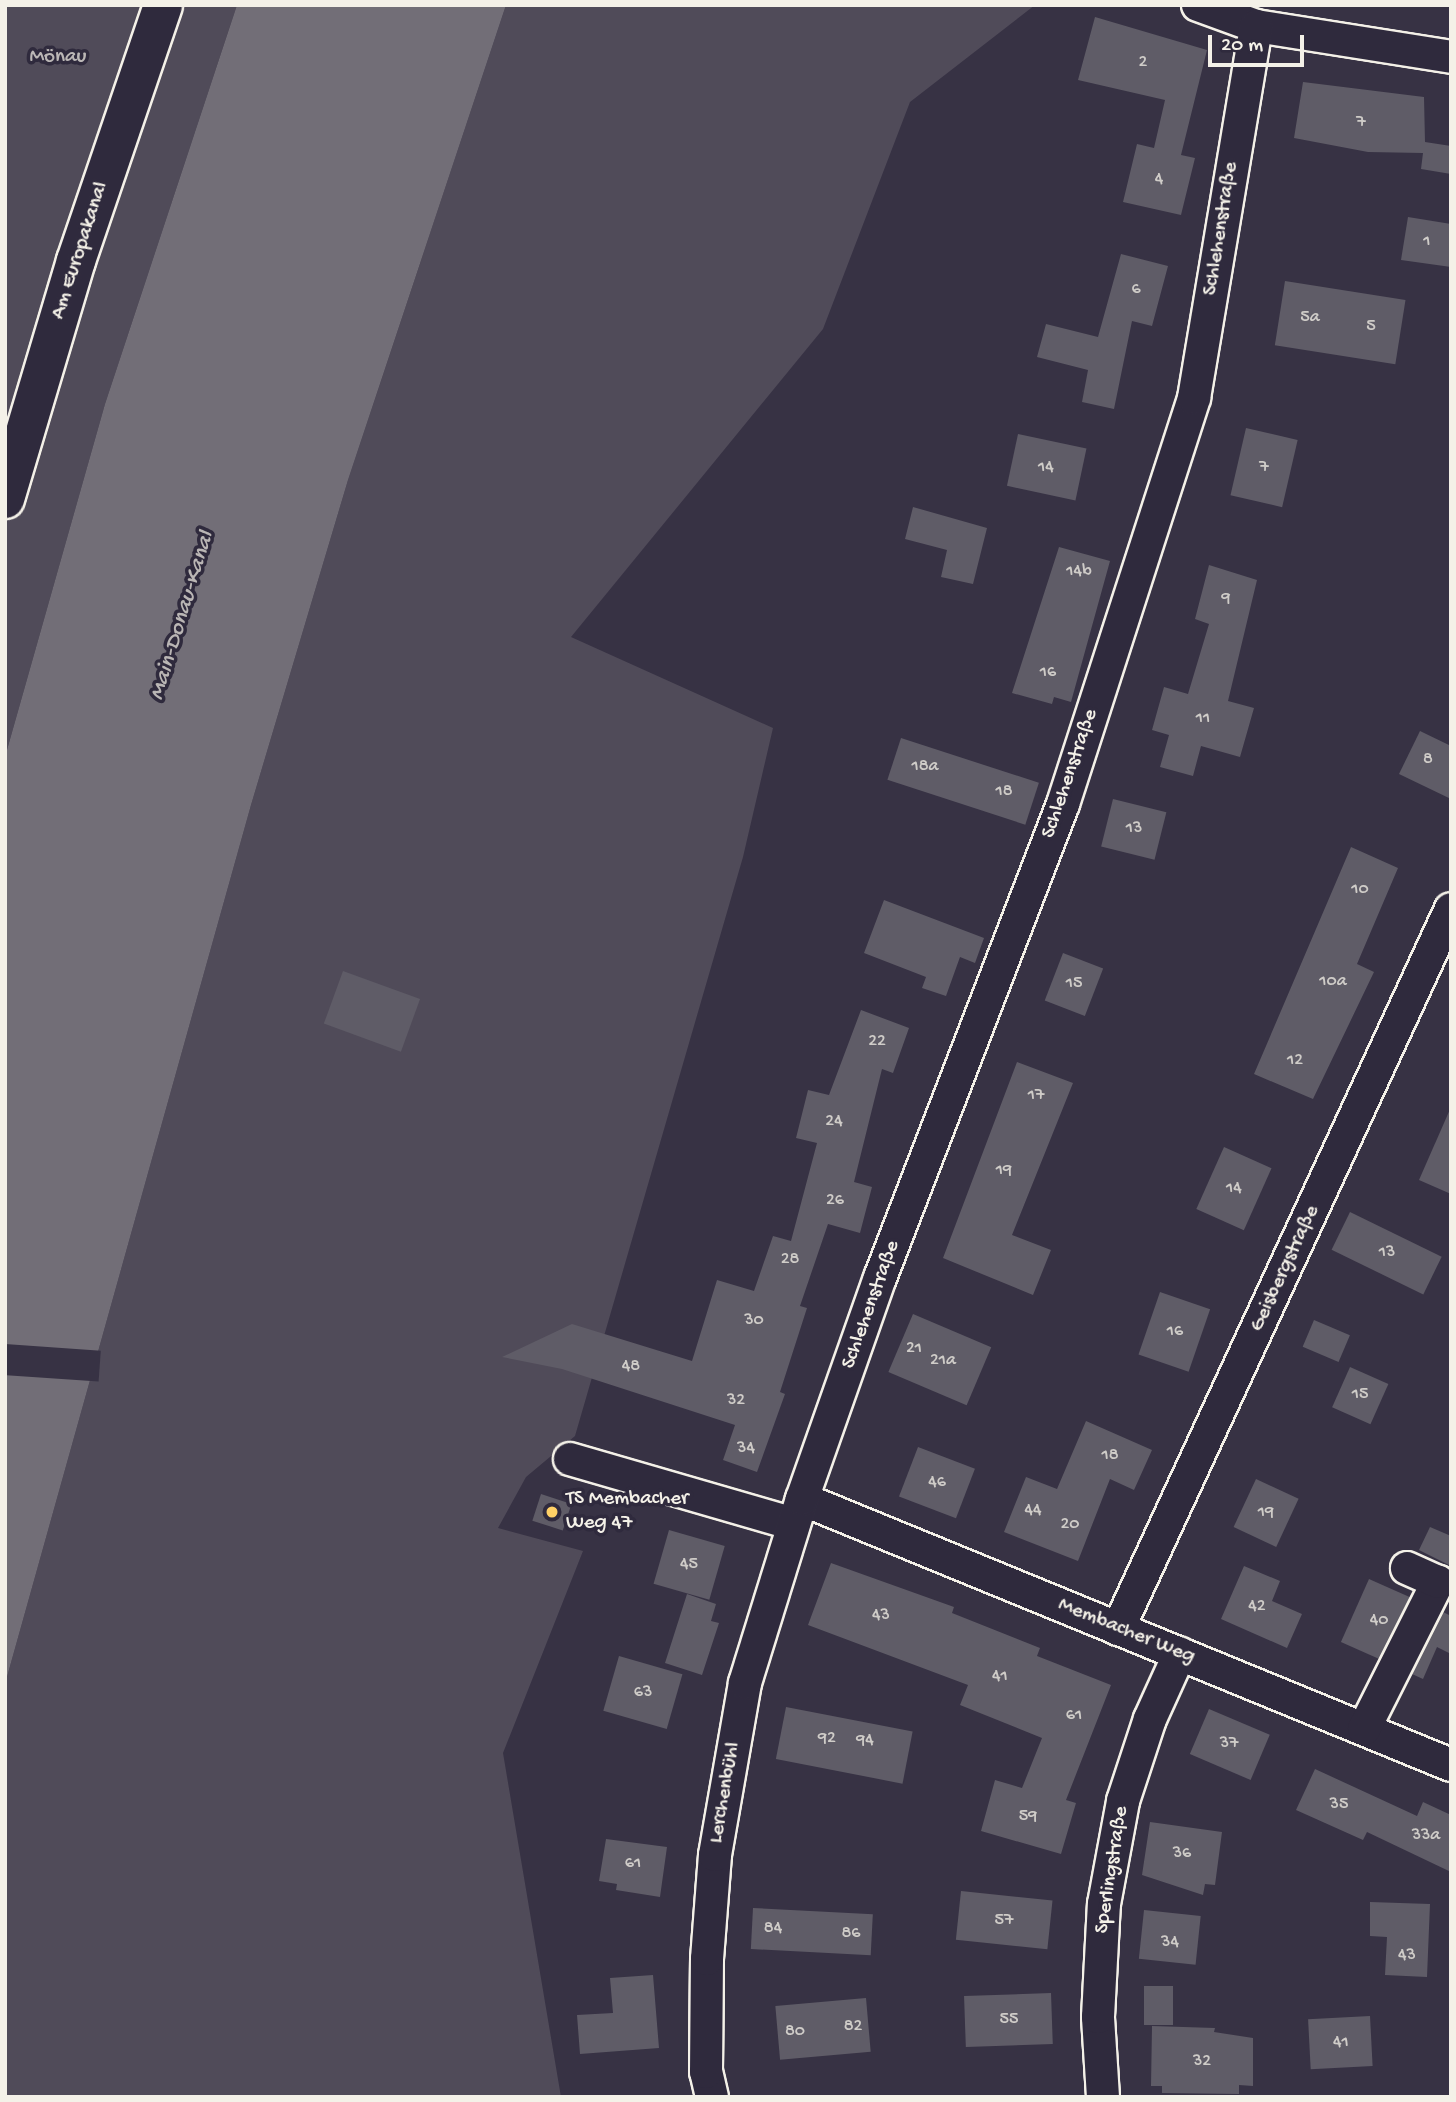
<!DOCTYPE html>
<html>
<head>
<meta charset="utf-8">
<style>
  body { margin:0 }
  #map { position:relative; width:1456px; height:2102px; overflow:hidden; background:#373244; font-family:"Gochi Hand",sans-serif }
  div>[style] { position:absolute }
  .green>* { inset:0; background:#504b59 }
  .water>* { inset:0; background:#726e77 }
  .pier>* { inset:0; background:#373244; transform-origin:0 0 }
  .building>* { inset:0; background:#5f5c67; transform-origin:0 0 }
  .roads { filter:drop-shadow(2px 0 #f4f1e8) drop-shadow(-2px 0 #f4f1e8) drop-shadow(0 2px #f4f1e8) drop-shadow(0 -2px #f4f1e8) }
  .minor>* { height:32px; margin:-16px; padding:0 16px; transform-origin:16px; border-radius:16px; background:#2f2a3d }
  .major>* { height:38px; margin:-19px; padding:0 19px; transform-origin:19px; border-radius:19px; background:#2f2a3d }
  .dots>* { width:19px; height:19px; translate:-50% -50%; box-sizing:border-box; border:4px solid #2f2a3d; border-radius:50% }
  span { translate:-50% -50%; white-space:nowrap; text-align:center; line-height:1.15; -webkit-text-stroke:7px #2f2a3d; paint-order:stroke }
  .number-label { font-size:18px; color:#cfccc8 }
  .number-label span { -webkit-text-stroke-width:0 }
  .park-label { font-size:21px; color:#bbb7b6 }
  .street-label { font-size:21px; color:#f4f1e8 }
  .poi-label { font-size:21px; color:#f4f1e8 }
  .left { translate:0 -50%; text-align:left }
  .water-label { font-size:23px; color:#bab6b5; font-style:italic }
  .frame { position:absolute; inset:0; border:7px solid #f4f1e8; pointer-events:none }
  .scale { position:absolute; left:1208px; top:35px; width:96px; height:32px; box-sizing:border-box; border:4px solid #f4f1e8; border-top:0; padding-left:9px; font-size:21px; line-height:24px; white-space:nowrap; color:#f4f1e8; -webkit-text-stroke:5px #2f2a3d; paint-order:stroke }
</style>
</head>
<body>
<div id="map">
  <div class="green">
    <i style="clip-path:polygon(5px 5px,237px 5px,105px 404px,5px 757px)"></i>
    <i style="clip-path:polygon(506px 5px,1035px 5px,910px 102px,823px 329px,571px 637px,773px 728px,743px 857px,575px 1436px,526px 1477px,498px 1528px,583px 1551px,503px 1753px,561px 2097px,5px 2097px,5px 1684px,251px 805px,348px 480px)"></i>
  </div>
  <div class="water">
    <i style="clip-path:polygon(237px 5px,506px 5px,348px 480px,251px 805px,5px 1684px,5px 757px,105px 404px)"></i>
  </div>
  <div class="pier">
    <i style="left:5px;top:1344px;width:96px;height:31px;rotate:4deg"></i>
  </div>
  <div class="building">
    <i style="clip-path:polygon(1095px 17px,1207px 50px,1181px 155px,1195px 158px,1181px 215px,1123px 202px,1137px 144px,1154px 148px,1165px 100px,1078px 80px)"></i>
    <i style="clip-path:polygon(1303px 82px,1424px 97px,1425px 142px,1451px 146px,1451px 174px,1421px 169px,1423px 153px,1368px 152px,1294px 138px)"></i>
    <i style="clip-path:polygon(1408px 217px,1451px 224px,1451px 267px,1401px 260px)"></i>
    <i style="clip-path:polygon(1121px 254px,1168px 266px,1152px 326px,1132px 321px,1114px 409px,1082px 402px,1088px 370px,1037px 357px,1046px 324px,1098px 337px)"></i>
    <i style="left:1285px;top:281px;width:122px;height:65px;rotate:9deg"></i>
    <i style="left:1246px;top:428px;width:53px;height:69px;rotate:13deg"></i>
    <i style="left:1018px;top:434px;width:70px;height:53px;rotate:12deg"></i>
    <i style="clip-path:polygon(913px 507px,987px 528px,973px 584px,941px 577px,947px 550px,905px 539px)"></i>
    <i style="clip-path:polygon(1059px 547px,1110px 561px,1071px 702px,1054px 697px,1052px 704px,1012px 693px)"></i>
    <i style="clip-path:polygon(1209px 565px,1257px 580px,1228px 701px,1254px 708px,1240px 757px,1201px 746px,1193px 776px,1160px 767px,1169px 735px,1152px 730px,1164px 687px,1188px 694px,1209px 624px,1195px 619px)"></i>
    <i style="clip-path:polygon(1420px 731px,1451px 746px,1451px 799px,1399px 774px)"></i>
    <i style="left:901px;top:738px;width:145px;height:44px;rotate:18deg"></i>
    <i style="left:1113px;top:799px;width:55px;height:49px;rotate:14deg"></i>
    <i style="clip-path:polygon(1351px 847px,1398px 868px,1357px 964px,1374px 972px,1313px 1099px,1254px 1074px)"></i>
    <i style="clip-path:polygon(884px 900px,984px 938px,975px 963px,960px 957px,946px 996px,922px 988px,926px 977px,864px 953px)"></i>
    <i style="left:1063px;top:953px;width:43px;height:51px;rotate:21deg"></i>
    <i style="left:343px;top:971px;width:82px;height:56px;rotate:20deg"></i>
    <i style="clip-path:polygon(861px 1010px,909px 1028px,893px 1073px,882px 1069px,854px 1182px,872px 1187px,860px 1233px,828px 1224px,800px 1306px,807px 1308px,780px 1392px,785px 1394px,757px 1472px,723px 1460px,735px 1425px,562px 1369px,502px 1357px,572px 1324px,692px 1361px,717px 1280px,754px 1291px,773px 1236px,791px 1241px,817px 1143px,796px 1138px,808px 1090px,829px 1095px)"></i>
    <i style="clip-path:polygon(1017px 1062px,1073px 1083px,1012px 1235px,1051px 1250px,1033px 1295px,943px 1258px)"></i>
    <i style="clip-path:polygon(1451px 1107px,1451px 1194px,1419px 1180px)"></i>
    <i style="left:1224px;top:1147px;width:52px;height:68px;rotate:24deg"></i>
    <i style="left:1350px;top:1212px;width:102px;height:42px;rotate:26deg"></i>
    <i style="left:1160px;top:1292px;width:53px;height:66px;rotate:19deg"></i>
    <i style="left:913px;top:1314px;width:85px;height:63px;rotate:23deg"></i>
    <i style="left:1314px;top:1320px;width:39px;height:29px;rotate:23deg"></i>
    <i style="left:1350px;top:1367px;width:42px;height:44px;rotate:24deg"></i>
    <i style="clip-path:polygon(1086px 1421px,1152px 1450px,1134px 1490px,1110px 1479px,1078px 1561px,1004px 1532px,1026px 1477px,1057px 1489px)"></i>
    <i style="left:918px;top:1447px;width:61px;height:53px;rotate:21deg"></i>
    <i style="left:1256px;top:1479px;width:47px;height:53px;rotate:25deg"></i>
    <i style="left:541px;top:1494px;width:32px;height:28px;rotate:18deg"></i>
    <i style="clip-path:polygon(1430px 1527px,1451px 1536px,1451px 1566px,1419px 1550px)"></i>
    <i style="left:669px;top:1530px;width:58px;height:56px;rotate:16deg"></i>
    <i style="clip-path:polygon(831px 1563px,954px 1607px,952px 1613px,1040px 1648px,1037px 1656px,1111px 1685px,1066px 1800px,1076px 1803px,1061px 1854px,981px 1831px,995px 1780px,1022px 1788px,1042px 1738px,960px 1705px,968px 1685px,808px 1625px)"></i>
    <i style="clip-path:polygon(1244px 1566px,1280px 1581px,1272px 1601px,1302px 1614px,1287px 1648px,1221px 1619px)"></i>
    <i style="left:1369px;top:1579px;width:45px;height:69px;rotate:24deg"></i>
    <i style="clip-path:polygon(687px 1594px,716px 1604px,711px 1621px,719px 1623px,702px 1675px,665px 1663px)"></i>
    <i style="clip-path:polygon(1443px 1612px,1451px 1616px,1451px 1654px,1437px 1647px,1423px 1679px,1412px 1674px)"></i>
    <i style="left:619px;top:1656px;width:66px;height:57px;rotate:16deg"></i>
    <i style="left:786px;top:1707px;width:129px;height:53px;rotate:11deg"></i>
    <i style="left:1209px;top:1709px;width:66px;height:49px;rotate:23deg"></i>
    <i style="clip-path:polygon(1315px 1769px,1417px 1816px,1423px 1802px,1451px 1815px,1451px 1872px,1367px 1832px,1363px 1840px,1296px 1810px)"></i>
    <i style="clip-path:polygon(1150px 1822px,1222px 1832px,1215px 1885px,1205px 1884px,1203px 1895px,1142px 1875px)"></i>
    <i style="clip-path:polygon(606px 1839px,667px 1847px,660px 1897px,616px 1890px,617px 1884px,599px 1881px)"></i>
    <i style="left:961px;top:1891px;width:92px;height:49px;rotate:6deg"></i>
    <i style="clip-path:polygon(1370px 1902px,1430px 1904px,1427px 1977px,1385px 1975px,1387px 1937px,1370px 1936px)"></i>
    <i style="left:753px;top:1908px;width:120px;height:41px;rotate:3deg"></i>
    <i style="left:1144px;top:1910px;width:57px;height:49px;rotate:6deg"></i>
    <i style="clip-path:polygon(653px 1975px,659px 2048px,580px 2054px,577px 2015px,613px 2013px,610px 1978px)"></i>
    <i style="left:1173px;top:1986px;width:39px;height:29px;rotate:90deg"></i>
    <i style="left:1051px;top:1993px;width:51px;height:87px;rotate:88deg"></i>
    <i style="left:866px;top:1998px;width:54px;height:91px;rotate:85deg"></i>
    <i style="left:1370px;top:2016px;width:50px;height:62px;rotate:87deg"></i>
    <i style="clip-path:polygon(1152px 2026px,1215px 2028px,1214px 2032px,1253px 2038px,1253px 2086px,1239px 2085px,1239px 2094px,1162px 2093px,1162px 2086px,1151px 2086px)"></i>
  </div>
  <div class="roads">
    <div class="minor">
      <i style="left:1198px;top:5px;width:62px;rotate:19.9deg"></i>
      <i style="left:1256px;top:26px;width:197px;rotate:9deg"></i>
      <i style="left:570px;top:1459px;width:233px;rotate:16.2deg"></i>
      <i style="left:802px;top:1499px;width:701px;rotate:22.29deg"></i>
      <i style="left:1118px;top:1629px;width:793px;rotate:-65.18deg"></i>
      <i style="left:1364px;top:1729px;width:165px;rotate:-63.3deg"></i>
      <i style="left:1438px;top:1582px;width:34px;rotate:-156deg"></i>
      <i style="left:712px;top:2097px;width:26px;rotate:-103deg"></i>
      <i style="left:706px;top:2072px;width:113px;rotate:-89.5deg"></i>
      <i style="left:707px;top:1959px;width:104px;rotate:-85.6deg"></i>
      <i style="left:715px;top:1855px;width:175px;rotate:-80.1deg"></i>
      <i style="left:745px;top:1683px;width:193px;rotate:-72.8deg"></i>
      <i style="left:802px;top:1499px;width:234px;rotate:-70.6deg"></i>
      <i style="left:880px;top:1278px;width:508px;rotate:-68.89deg"></i>
      <i style="left:1063px;top:804px;width:427px;rotate:-72.1deg"></i>
      <i style="left:1194px;top:398px;width:377px;rotate:-80.5deg"></i>
      <i style="left:1103px;top:2097px;width:80px;rotate:-93.6deg"></i>
      <i style="left:1098px;top:2017px;width:113px;rotate:-87deg"></i>
      <i style="left:1104px;top:1904px;width:105px;rotate:-79.5deg"></i>
      <i style="left:1123px;top:1801px;width:86px;rotate:-71.8deg"></i>
      <i style="left:1150px;top:1719px;width:72px;rotate:-65.6deg"></i>
    </div>
    <div class="major">
      <i style="left:5px;top:499px;width:248px;rotate:-73.4deg"></i>
      <i style="left:76px;top:261px;width:270px;rotate:-71.2deg"></i>
    </div>
  </div>
  <div class="dots">
    <i style="left:552px;top:1512px;background:#ffd166"></i>
  </div>
  <div class="number-label">
    <span style="left:1143px;top:63px">2</span>
    <span style="left:1361px;top:123px">7</span>
    <span style="left:1159px;top:180px">4</span>
    <span style="left:1427px;top:242px">1</span>
    <span style="left:1136px;top:290px">6</span>
    <span style="left:1310px;top:318px">5a</span>
    <span style="left:1371px;top:327px">5</span>
    <span style="left:1046px;top:468px">14</span>
    <span style="left:1264px;top:468px">7</span>
    <span style="left:1079px;top:572px">14b</span>
    <span style="left:1226px;top:599px">9</span>
    <span style="left:1048px;top:673px">16</span>
    <span style="left:1203px;top:719px">11</span>
    <span style="left:1428px;top:760px">8</span>
    <span style="left:925px;top:767px">18a</span>
    <span style="left:1004px;top:792px">18</span>
    <span style="left:1134px;top:829px">13</span>
    <span style="left:1360px;top:890px">10</span>
    <span style="left:1333px;top:982px">10a</span>
    <span style="left:1074px;top:984px">15</span>
    <span style="left:877px;top:1042px">22</span>
    <span style="left:1295px;top:1061px">12</span>
    <span style="left:1036px;top:1096px">17</span>
    <span style="left:834px;top:1122px">24</span>
    <span style="left:1004px;top:1171px">19</span>
    <span style="left:1234px;top:1189px">14</span>
    <span style="left:835px;top:1201px">26</span>
    <span style="left:1387px;top:1253px">13</span>
    <span style="left:790px;top:1260px">28</span>
    <span style="left:754px;top:1321px">30</span>
    <span style="left:1175px;top:1332px">16</span>
    <span style="left:914px;top:1349px">21</span>
    <span style="left:943px;top:1361px">21a</span>
    <span style="left:631px;top:1367px">48</span>
    <span style="left:1360px;top:1395px">15</span>
    <span style="left:736px;top:1401px">32</span>
    <span style="left:746px;top:1449px">34</span>
    <span style="left:1110px;top:1456px">18</span>
    <span style="left:937px;top:1483px">46</span>
    <span style="left:1033px;top:1511px">44</span>
    <span style="left:1266px;top:1513px">19</span>
    <span style="left:1070px;top:1525px">20</span>
    <span style="left:689px;top:1565px">45</span>
    <span style="left:1257px;top:1607px">42</span>
    <span style="left:881px;top:1616px">43</span>
    <span style="left:1379px;top:1621px">40</span>
    <span style="left:1000px;top:1677px">41</span>
    <span style="left:643px;top:1693px">63</span>
    <span style="left:1074px;top:1716px">61</span>
    <span style="left:827px;top:1739px">92</span>
    <span style="left:865px;top:1741px">94</span>
    <span style="left:1229px;top:1744px">37</span>
    <span style="left:1339px;top:1805px">35</span>
    <span style="left:1028px;top:1817px">59</span>
    <span style="left:1426px;top:1836px">33a</span>
    <span style="left:1182px;top:1854px">36</span>
    <span style="left:633px;top:1864px">61</span>
    <span style="left:1004px;top:1921px">57</span>
    <span style="left:773px;top:1929px">84</span>
    <span style="left:851px;top:1934px">86</span>
    <span style="left:1170px;top:1943px">34</span>
    <span style="left:1407px;top:1956px">43</span>
    <span style="left:1009px;top:2020px">55</span>
    <span style="left:853px;top:2027px">82</span>
    <span style="left:795px;top:2032px">80</span>
    <span style="left:1341px;top:2043px">41</span>
    <span style="left:1202px;top:2062px">32</span>
  </div>
  <div class="park-label">
    <span style="left:58px;top:58px">Mönau</span>
  </div>
  <div class="street-label">
    <span style="left:1222px;top:229px;rotate:-81deg">Schlehenstraße</span>
    <span style="left:81px;top:251px;rotate:-72deg">Am Europakanal</span>
    <span style="left:1071px;top:774px;rotate:-71deg">Schlehenstraße</span>
    <span style="left:1286px;top:1269px;rotate:-65deg">Geisbergstraße</span>
    <span style="left:872px;top:1305px;rotate:-70deg">Schlehenstraße</span>
    <span style="left:1126px;top:1632px;rotate:22deg">Membacher Weg</span>
    <span style="left:726px;top:1793px;rotate:-80deg">Lerchenbühl</span>
    <span style="left:1113px;top:1870px;rotate:-81deg">Sperlingstraße</span>
  </div>
  <div class="poi-label">
    <span class="left" style="left:566px;top:1512px">TS Membacher<br>Weg 47</span>
  </div>
  <div class="water-label">
    <span style="left:183px;top:616px;rotate:-73deg">Main-Donau-Kanal</span>
  </div>
  <div class="frame"></div>
  <div class="scale">20 m</div>
</div>
</body>
</html>
